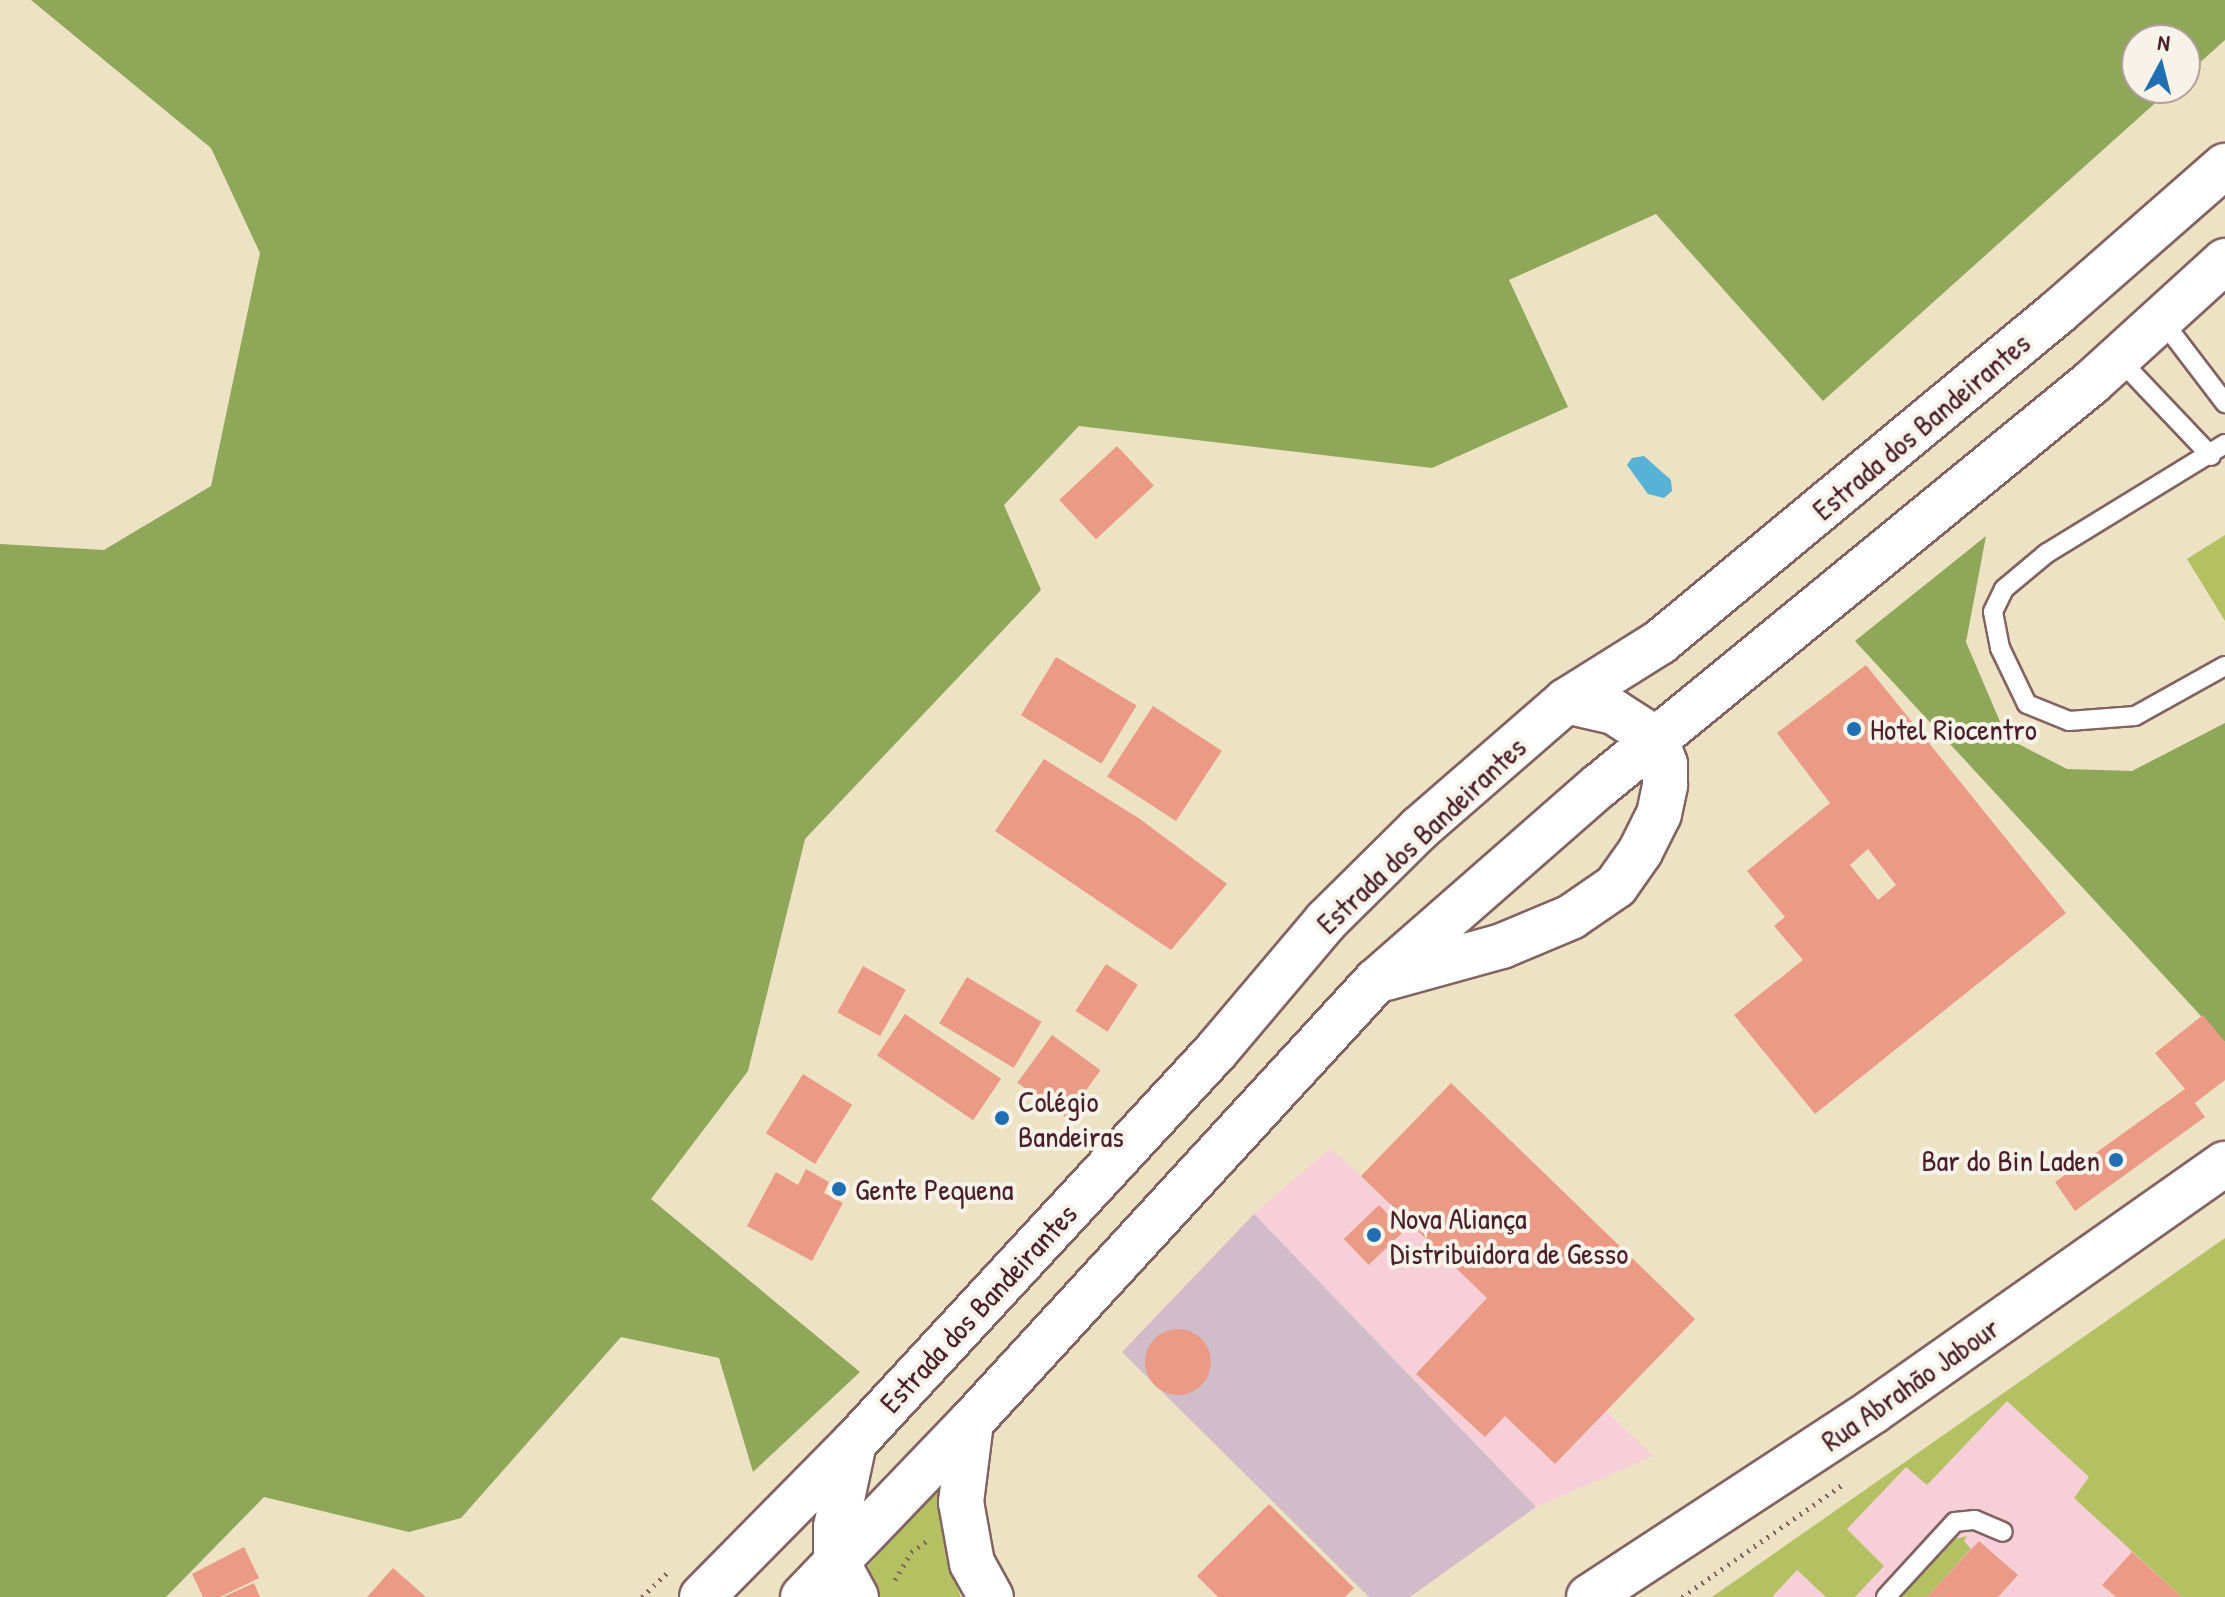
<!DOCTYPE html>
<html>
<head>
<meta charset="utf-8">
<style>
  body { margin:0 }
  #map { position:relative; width:2225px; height:1597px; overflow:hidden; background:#eee2c4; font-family:"Patrick Hand",sans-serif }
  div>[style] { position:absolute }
  .built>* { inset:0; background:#f6cfd8 }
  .industrial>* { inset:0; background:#d1bdca }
  .green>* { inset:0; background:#b3c163 }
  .forest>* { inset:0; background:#8ea759 }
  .water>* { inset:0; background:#57b2d5 }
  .building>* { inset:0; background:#eb9b85; transform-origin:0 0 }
  .round { border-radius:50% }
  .path>* { height:5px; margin-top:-2.5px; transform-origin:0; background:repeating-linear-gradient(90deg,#836361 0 2px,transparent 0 8px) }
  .roads { filter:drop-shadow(2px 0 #836361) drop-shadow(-2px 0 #836361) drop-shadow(0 2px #836361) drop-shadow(0 -2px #836361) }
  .service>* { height:18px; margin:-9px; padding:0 9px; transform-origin:9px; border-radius:9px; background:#fff }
  .tertiary>* { height:44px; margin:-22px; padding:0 22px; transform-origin:22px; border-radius:22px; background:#fff }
  .secondary>* { height:44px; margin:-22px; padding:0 22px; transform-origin:22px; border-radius:22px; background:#fff }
  .dots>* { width:22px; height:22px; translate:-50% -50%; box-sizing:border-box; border:4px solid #f7f3e8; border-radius:50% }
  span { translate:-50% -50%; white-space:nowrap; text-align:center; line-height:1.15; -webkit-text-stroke:8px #f7f3e8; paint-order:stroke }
  .street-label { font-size:30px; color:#4a1f2b }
  .poi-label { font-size:30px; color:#4a1f2b }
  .left { translate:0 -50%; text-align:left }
  .right { translate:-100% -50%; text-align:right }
  .north { position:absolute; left:2121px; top:24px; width:80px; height:80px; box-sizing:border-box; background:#f7f3e8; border:2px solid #b29e9c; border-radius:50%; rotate:7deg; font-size:22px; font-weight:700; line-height:32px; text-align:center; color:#4a1f2b }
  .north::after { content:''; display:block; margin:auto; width:28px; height:36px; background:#1f6fb2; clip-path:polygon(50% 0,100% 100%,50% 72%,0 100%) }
</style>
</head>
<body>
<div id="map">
  <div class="built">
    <i style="clip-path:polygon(1330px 1149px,1361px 1176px,1653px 1456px,1536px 1507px,1254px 1214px)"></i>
    <i style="clip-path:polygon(2225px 1238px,2225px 1597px,1712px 1597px)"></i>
  </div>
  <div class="industrial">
    <i style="clip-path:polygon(1254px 1214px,1536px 1507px,1410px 1597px,1369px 1597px,1122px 1352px)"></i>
  </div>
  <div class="green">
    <i style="clip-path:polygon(2225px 535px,2225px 621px,2187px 559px)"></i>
    <i style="clip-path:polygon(2225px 1238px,2225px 1597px,2182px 1597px,2074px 1498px,2089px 1477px,2007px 1401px,1927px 1485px,1906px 1467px,1847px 1529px,1884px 1566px,1855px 1597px,1826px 1597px,1797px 1570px,1772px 1597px,1712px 1597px)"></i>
    <i style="clip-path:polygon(938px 1485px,948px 1563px,961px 1597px,880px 1597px,868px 1566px)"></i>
    <i style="clip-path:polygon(1967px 1536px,1964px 1541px,1971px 1549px,1927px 1597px,1901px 1597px,1955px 1539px)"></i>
  </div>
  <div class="forest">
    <i style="clip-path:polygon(31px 0,2225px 0,2225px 40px,2185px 76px,2185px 40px,2137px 40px,2137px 88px,2172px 88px,1823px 401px,1656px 214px,1509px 280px,1568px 407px,1432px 468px,1079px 426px,1004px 505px,1041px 590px,805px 839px,748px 1071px,651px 1199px,860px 1372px,753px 1472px,719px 1358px,621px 1337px,461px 1518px,409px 1532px,264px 1497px,166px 1597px,0 1597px,0 544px,104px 550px,211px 486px,260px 253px,211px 148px)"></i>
    <i style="clip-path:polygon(1986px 536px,1966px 642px,2007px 738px,2067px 769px,2132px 771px,2225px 723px,2225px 1042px,1855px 641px)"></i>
  </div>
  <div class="water">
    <i style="clip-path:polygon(1644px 456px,1671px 480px,1672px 491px,1664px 498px,1648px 494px,1627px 465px,1632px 458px)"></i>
  </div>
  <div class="building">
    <i style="left:1117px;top:446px;width:54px;height:79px;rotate:47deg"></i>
    <i style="left:1056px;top:657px;width:94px;height:68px;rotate:31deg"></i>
    <i style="clip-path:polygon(evenodd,1866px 665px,2066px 913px,1815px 1114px,1734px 1015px,1803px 960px,1774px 926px,1785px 917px,1747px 871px,1830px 803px,1777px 733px,1866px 665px,1868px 849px,1896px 885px,1878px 900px,1850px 865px,1868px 849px)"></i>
    <i style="left:1153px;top:706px;width:82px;height:84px;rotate:33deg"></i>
    <i style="clip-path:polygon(1044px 759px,1140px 819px,1227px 884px,1171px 950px,995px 831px)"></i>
    <i style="left:1106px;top:964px;width:38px;height:56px;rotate:33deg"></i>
    <i style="left:863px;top:966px;width:49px;height:53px;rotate:29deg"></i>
    <i style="left:967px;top:977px;width:87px;height:54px;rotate:31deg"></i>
    <i style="left:905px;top:1014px;width:116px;height:50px;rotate:34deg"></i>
    <i style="clip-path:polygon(2203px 1015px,2225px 1042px,2225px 1080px,2195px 1103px,2205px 1117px,2075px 1211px,2055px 1182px,2185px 1089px,2155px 1053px)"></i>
    <i style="left:1052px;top:1035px;width:60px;height:59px;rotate:36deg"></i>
    <i style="left:803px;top:1074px;width:58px;height:70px;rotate:32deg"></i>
    <i style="clip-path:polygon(1451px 1083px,1695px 1319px,1555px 1464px,1505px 1416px,1485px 1437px,1416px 1374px,1487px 1298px,1361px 1176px)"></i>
    <i style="clip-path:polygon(806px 1169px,829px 1182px,824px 1193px,843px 1203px,812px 1261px,747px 1226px,776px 1172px,798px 1185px)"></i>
    <i style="left:1379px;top:1205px;width:36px;height:49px;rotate:46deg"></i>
    <i class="round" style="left:1145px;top:1329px;width:66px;height:66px"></i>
    <i style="clip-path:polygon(1269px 1504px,1354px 1588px,1345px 1597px,1218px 1597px,1197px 1576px)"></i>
    <i style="clip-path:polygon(1979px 1541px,2018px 1575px,1998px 1597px,1927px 1597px)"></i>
    <i style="clip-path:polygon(244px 1547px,259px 1578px,220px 1597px,203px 1597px,192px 1574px)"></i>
    <i style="clip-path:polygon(2132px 1552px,2182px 1597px,2116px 1597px,2102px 1585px)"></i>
    <i style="clip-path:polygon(393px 1568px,426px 1597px,367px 1597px)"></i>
    <i style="clip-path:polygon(254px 1583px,260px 1597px,223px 1597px)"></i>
  </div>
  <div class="path">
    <i style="left:895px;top:1580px;width:32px;rotate:-60deg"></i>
    <i style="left:911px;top:1552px;width:21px;rotate:-35deg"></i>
    <i style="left:642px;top:1597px;width:35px;rotate:-44deg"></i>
    <i style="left:1682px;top:1597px;width:199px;rotate:-35deg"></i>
  </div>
  <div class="roads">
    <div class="service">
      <i style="left:2161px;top:319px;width:106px;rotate:52.7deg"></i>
      <i style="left:2118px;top:358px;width:135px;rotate:46.5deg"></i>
      <i style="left:2225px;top:444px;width:209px;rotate:148.5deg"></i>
      <i style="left:2047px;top:553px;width:56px;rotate:140.1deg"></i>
      <i style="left:2004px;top:589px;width:25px;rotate:116deg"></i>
      <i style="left:1993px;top:612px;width:37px;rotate:79deg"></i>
      <i style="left:2000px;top:648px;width:62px;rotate:64.3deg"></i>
      <i style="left:2027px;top:704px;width:45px;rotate:22deg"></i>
      <i style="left:2069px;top:721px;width:66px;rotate:-4.3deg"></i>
      <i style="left:2135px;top:716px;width:103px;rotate:-29.1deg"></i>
      <i style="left:1886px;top:1597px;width:102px;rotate:-47.4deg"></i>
      <i style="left:1955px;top:1522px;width:20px;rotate:-6deg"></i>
      <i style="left:1975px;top:1520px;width:30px;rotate:23deg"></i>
    </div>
    <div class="tertiary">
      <i style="left:971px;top:1422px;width:81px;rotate:97.1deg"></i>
      <i style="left:961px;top:1502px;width:62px;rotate:79.8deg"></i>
      <i style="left:972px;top:1563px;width:39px;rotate:61deg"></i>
      <i style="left:854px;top:1443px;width:86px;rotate:102.1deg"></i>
      <i style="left:836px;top:1527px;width:33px;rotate:90deg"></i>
      <i style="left:836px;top:1560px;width:42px;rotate:61.6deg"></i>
      <i style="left:1589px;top:1597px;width:339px;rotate:-33.2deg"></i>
      <i style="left:1873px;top:1411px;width:430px;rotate:-35.1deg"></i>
    </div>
    <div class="secondary">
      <i style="left:1386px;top:978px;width:120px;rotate:-15.4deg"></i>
      <i style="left:1502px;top:946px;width:75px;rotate:-22.8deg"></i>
      <i style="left:1571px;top:917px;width:55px;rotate:-34.6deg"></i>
      <i style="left:1616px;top:886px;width:42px;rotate:-54.8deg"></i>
      <i style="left:1640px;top:852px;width:42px;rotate:-63.4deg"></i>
      <i style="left:1659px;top:814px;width:30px;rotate:-78deg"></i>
      <i style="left:1665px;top:785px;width:21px;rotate:-90deg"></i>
      <i style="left:1665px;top:764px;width:27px;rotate:-110deg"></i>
      <i style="left:1656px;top:739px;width:50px;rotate:-147.3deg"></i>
      <i style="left:1614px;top:712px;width:49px;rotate:-167.1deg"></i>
      <i style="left:702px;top:1597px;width:216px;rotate:-45.4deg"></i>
      <i style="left:854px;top:1443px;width:535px;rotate:-47.27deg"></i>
      <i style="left:1217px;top:1050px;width:169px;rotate:-49.8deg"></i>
      <i style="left:1326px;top:921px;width:132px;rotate:-44.7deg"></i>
      <i style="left:1420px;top:828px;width:194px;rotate:-41deg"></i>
      <i style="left:1566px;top:701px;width:111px;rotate:-32.1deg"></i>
      <i style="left:1660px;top:642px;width:517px;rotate:-39.66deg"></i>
      <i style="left:2058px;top:312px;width:222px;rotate:-41.2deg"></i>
      <i style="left:803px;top:1597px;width:243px;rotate:-46.2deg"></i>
      <i style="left:971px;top:1422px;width:599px;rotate:-47.44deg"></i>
      <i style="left:1376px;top:981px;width:296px;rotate:-41.2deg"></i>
      <i style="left:1599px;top:786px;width:637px;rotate:-39.33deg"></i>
      <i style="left:2092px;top:382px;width:180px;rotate:-42.3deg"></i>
    </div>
  </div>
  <div class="dots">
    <i style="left:1854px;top:729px;background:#1f6fb2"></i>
    <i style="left:1002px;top:1118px;background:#1f6fb2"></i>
    <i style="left:2116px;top:1160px;background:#1f6fb2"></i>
    <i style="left:839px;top:1189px;background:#1f6fb2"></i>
    <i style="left:1374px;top:1235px;background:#1f6fb2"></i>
  </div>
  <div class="street-label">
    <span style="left:1921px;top:426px;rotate:-40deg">Estrada dos Bandeirantes</span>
    <span style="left:1421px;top:835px;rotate:-43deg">Estrada dos Bandeirantes</span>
    <span style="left:978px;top:1308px;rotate:-47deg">Estrada dos Bandeirantes</span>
    <span style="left:1910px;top:1384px;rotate:-35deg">Rua Abrahão Jabour</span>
  </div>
  <div class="poi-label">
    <span class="left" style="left:1870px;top:729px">Hotel Riocentro</span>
    <span class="left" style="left:1018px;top:1118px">Colégio<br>Bandeiras</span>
    <span class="right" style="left:2100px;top:1160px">Bar do Bin Laden</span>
    <span class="left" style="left:855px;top:1189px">Gente Pequena</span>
    <span class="left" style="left:1390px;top:1235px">Nova Aliança<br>Distribuidora de Gesso</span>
  </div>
  <div class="north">N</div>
</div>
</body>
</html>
